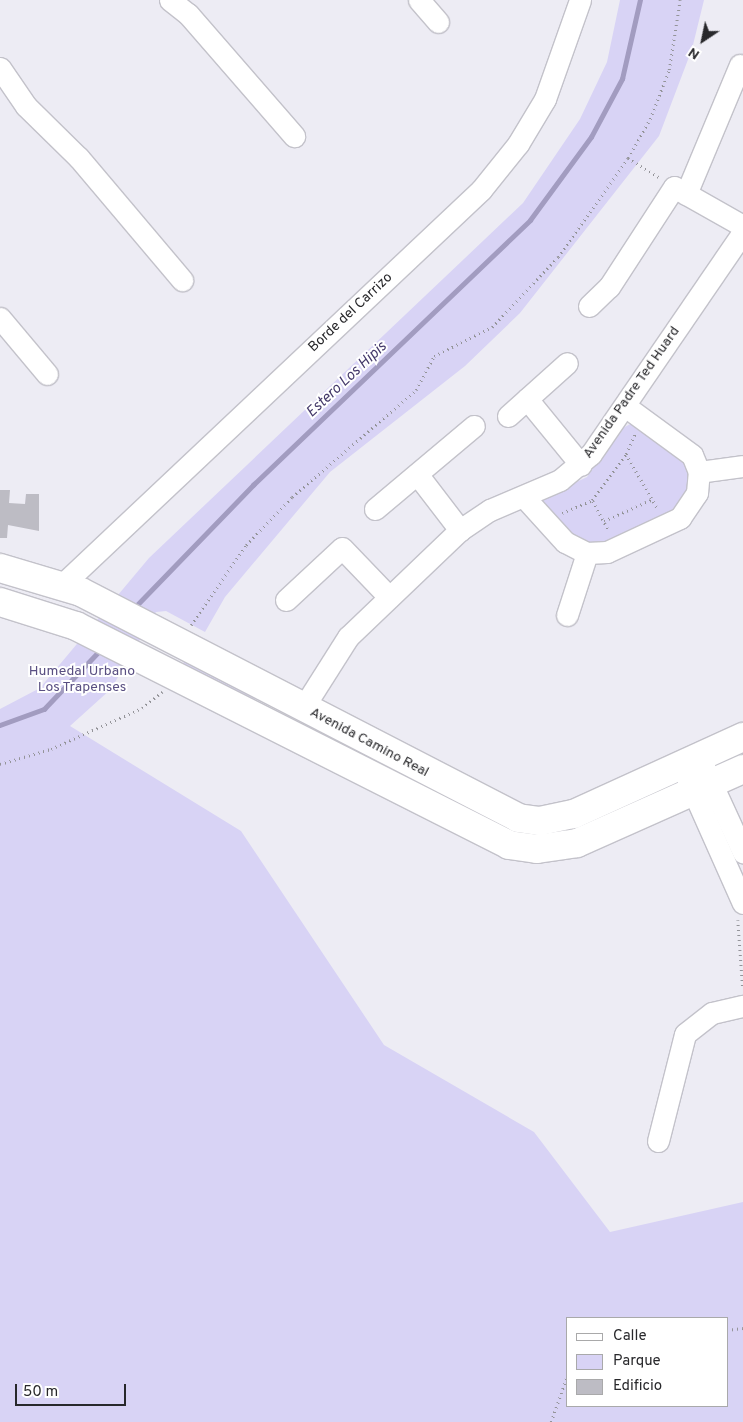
<!DOCTYPE html>
<html>
<head>
<meta charset="utf-8">
<style>
  body { margin:0 }
  #map { position:relative; width:743px; height:1422px; overflow:hidden; background:#edecf4; font-family:Overpass,sans-serif }
  div>[style] { position:absolute }
  .green>* { inset:0; background:#d8d3f5 }
  .stream>* { height:4.5px; margin:-2.25px; padding:0 2.25px; transform-origin:2.25px; border-radius:2.25px; background:#a29cc0 }
  .building>* { inset:0; background:#bdbcc4 }
  .path>* { height:2.5px; margin-top:-1.25px; transform-origin:0; background:repeating-linear-gradient(90deg,#949499 0 1px,transparent 0 5px) }
  .roads { filter:drop-shadow(1px 0 #c3c2ca) drop-shadow(-1px 0 #c3c2ca) drop-shadow(0 1px #c3c2ca) drop-shadow(0 -1px #c3c2ca) }
  .minor>* { height:21px; margin:-10.5px; padding:0 10.5px; transform-origin:10.5px; border-radius:10.5px; background:#fff }
  .major>* { height:28px; margin:-14px; padding:0 14px; transform-origin:14px; border-radius:14px; background:#fff }
  span { translate:-50% -50%; white-space:nowrap; text-align:center; line-height:1.15; -webkit-text-stroke:4px #fff; paint-order:stroke }
  .street-label { font-size:14px; color:#28282b }
  .park-label { font-size:14px; color:#594f82 }
  .water-label { font-size:15px; color:#44396a; font-style:italic }
  .legend { position:absolute; left:566px; top:1317px; width:162px; height:90px; box-sizing:border-box; background:#fff; border:1px solid #a9a9aa; margin:0; padding:6px 9px; list-style:none; font-size:15px; color:#28282b }
  .legend li { display:flex; align-items:center; gap:10px; height:25px }
  .legend b { width:25px; border:1px solid #a9a9aa }
  .north { position:absolute; left:678px; top:15px; width:50px; height:50px; -webkit-text-stroke:4px #fff; paint-order:stroke; rotate:214deg; font-size:14px; font-weight:700; line-height:20px; text-align:center; color:#28282b }
  .north::after { content:''; display:block; margin:auto; width:18px; height:22px; background:#28282b; clip-path:polygon(50% 0,100% 100%,50% 72%,0 100%) }
  .scale { position:absolute; left:15px; top:1384px; width:111px; height:22px; box-sizing:border-box; border:2px solid #28282b; border-top:0; padding-left:6px; font-size:15px; line-height:18px; white-space:nowrap; color:#28282b; -webkit-text-stroke:4px #fff; paint-order:stroke }
</style>
</head>
<body>
<div id="map">
  <div class="green">
    <i style="clip-path:polygon(evenodd,620px 0,704px 0,692px 49px,659px 136px,520px 313px,465px 366px,330px 472px,225px 597px,205px 632px,166px 611px,156px 612px,111px 689px,70px 726px,241px 831px,384px 1045px,534px 1132px,610px 1232px,743px 1202px,743px 1422px,0 1422px,0 709px,40px 688px,149px 558px,523px 203px,580px 119px,607px 62px,620px 0,567px 1318px,727px 1318px,727px 1406px,567px 1406px,567px 1318px)"></i>
    <i style="clip-path:polygon(636px 421px,677px 447px,693px 481px,677px 513px,603px 547px,578px 543px,543px 503px,545px 497px,587px 477px,619px 430px)"></i>
    <i style="clip-path:polygon(187px 655px,257px 693px,252px 703px,181px 668px)"></i>
  </div>
  <div class="stream">
    <i style="left:133px;top:609px;width:173px;rotate:-45.9deg"></i>
    <i style="left:253px;top:485px;width:383px;rotate:-43.7deg"></i>
    <i style="left:530px;top:220px;width:103px;rotate:-53.7deg"></i>
    <i style="left:591px;top:137px;width:66px;rotate:-61.9deg"></i>
    <i style="left:622px;top:79px;width:81px;rotate:-77.2deg"></i>
    <i style="left:0;top:725px;width:47px;rotate:-20deg"></i>
    <i style="left:44px;top:709px;width:84px;rotate:-46.4deg"></i>
  </div>
  <div class="building">
    <i style="clip-path:polygon(0 490px,10px 490px,9px 503px,25px 504px,26px 494px,39px 494px,39px 531px,8px 525px,7px 538px,0 538px)"></i>
  </div>
  <div class="path">
    <i style="left:628px;top:158px;width:36px;rotate:32deg"></i>
    <i style="left:626px;top:454px;width:64px;rotate:59.8deg"></i>
    <i style="left:593px;top:501px;width:34px;rotate:62deg"></i>
    <i style="left:562px;top:513px;width:33px;rotate:-23deg"></i>
    <i style="left:592px;top:500px;width:57px;rotate:-53.5deg"></i>
    <i style="left:626px;top:454px;width:22px;rotate:-66deg"></i>
    <i style="left:604px;top:521px;width:54px;rotate:-24.2deg"></i>
    <i style="left:191px;top:625px;width:97px;rotate:-55.5deg"></i>
    <i style="left:246px;top:545px;width:66px;rotate:-46.2deg"></i>
    <i style="left:292px;top:497px;width:164px;rotate:-40.8deg"></i>
    <i style="left:416px;top:390px;width:38px;rotate:-62deg"></i>
    <i style="left:434px;top:356px;width:65px;rotate:-26.6deg"></i>
    <i style="left:492px;top:327px;width:96px;rotate:-46.7deg"></i>
    <i style="left:558px;top:257px;width:121px;rotate:-54.7deg"></i>
    <i style="left:628px;top:158px;width:45px;rotate:-60.6deg"></i>
    <i style="left:650px;top:119px;width:53px;rotate:-68.8deg"></i>
    <i style="left:669px;top:70px;width:71px;rotate:-81.1deg"></i>
    <i style="left:0;top:764px;width:53px;rotate:-16.4deg"></i>
    <i style="left:51px;top:749px;width:100px;rotate:-24.3deg"></i>
    <i style="left:142px;top:708px;width:26px;rotate:-39deg"></i>
    <i style="left:738px;top:920px;width:69px;rotate:85.9deg"></i>
    <i style="left:727px;top:1330px;width:16px;rotate:-7deg"></i>
    <i style="left:551px;top:1422px;width:49px;rotate:-70.8deg"></i>
  </div>
  <div class="roads">
    <div class="minor">
      <i style="left:170px;top:0;width:23px;rotate:38deg"></i>
      <i style="left:188px;top:14px;width:162px;rotate:49deg"></i>
      <i style="left:419px;top:0;width:29px;rotate:49deg"></i>
      <i style="left:0;top:68px;width:46px;rotate:55.6deg"></i>
      <i style="left:26px;top:106px;width:74px;rotate:44.5deg"></i>
      <i style="left:79px;top:158px;width:160px;rotate:49.8deg"></i>
      <i style="left:686px;top:194px;width:140px;rotate:-67.3deg"></i>
      <i style="left:589px;top:306px;width:28px;rotate:-44deg"></i>
      <i style="left:609px;top:287px;width:119px;rotate:-57deg"></i>
      <i style="left:674px;top:187px;width:79px;rotate:29.5deg"></i>
      <i style="left:0;top:318px;width:73px;rotate:50deg"></i>
      <i style="left:527px;top:399px;width:85px;rotate:50.7deg"></i>
      <i style="left:508px;top:416px;width:79px;rotate:-41.9deg"></i>
      <i style="left:699px;top:472px;width:44px;rotate:-7.8deg"></i>
      <i style="left:417px;top:474px;width:71px;rotate:52.5deg"></i>
      <i style="left:524px;top:497px;width:61px;rotate:47.7deg"></i>
      <i style="left:565px;top:542px;width:25px;rotate:27deg"></i>
      <i style="left:587px;top:553px;width:20px;rotate:-3deg"></i>
      <i style="left:607px;top:552px;width:81px;rotate:-25deg"></i>
      <i style="left:680px;top:518px;width:30px;rotate:-56deg"></i>
      <i style="left:697px;top:493px;width:21px;rotate:-85deg"></i>
      <i style="left:699px;top:472px;width:18px;rotate:-112deg"></i>
      <i style="left:692px;top:455px;width:83px;rotate:-143.8deg"></i>
      <i style="left:375px;top:509px;width:129px;rotate:-40deg"></i>
      <i style="left:62px;top:585px;width:576px;rotate:-43.31deg"></i>
      <i style="left:481px;top:190px;width:59px;rotate:-51.2deg"></i>
      <i style="left:518px;top:144px;width:52px;rotate:-59deg"></i>
      <i style="left:545px;top:99px;width:105px;rotate:-70.5deg"></i>
      <i style="left:286px;top:600px;width:76px;rotate:-42.9deg"></i>
      <i style="left:342px;top:548px;width:68px;rotate:46.2deg"></i>
      <i style="left:567px;top:615px;width:65px;rotate:-72.1deg"></i>
      <i style="left:303px;top:708px;width:84px;rotate:-57.6deg"></i>
      <i style="left:348px;top:637px;width:155px;rotate:-43.7deg"></i>
      <i style="left:460px;top:530px;width:36px;rotate:-34deg"></i>
      <i style="left:490px;top:510px;width:76px;rotate:-23.2deg"></i>
      <i style="left:560px;top:480px;width:40px;rotate:-40deg"></i>
      <i style="left:591px;top:454px;width:269px;rotate:-55.6deg"></i>
      <i style="left:699px;top:756px;width:106px;rotate:65.4deg"></i>
      <i style="left:681px;top:764px;width:152px;rotate:66deg"></i>
      <i style="left:658px;top:1141px;width:110px;rotate:-75.8deg"></i>
      <i style="left:685px;top:1034px;width:34px;rotate:-38deg"></i>
      <i style="left:712px;top:1013px;width:32px;rotate:-13deg"></i>
    </div>
    <div class="major">
      <i style="left:0;top:568px;width:84px;rotate:16.5deg"></i>
      <i style="left:81px;top:592px;width:492px;rotate:27.3deg"></i>
      <i style="left:518px;top:818px;width:22px;rotate:8deg"></i>
      <i style="left:540px;top:821px;width:35px;rotate:-12deg"></i>
      <i style="left:574px;top:814px;width:186px;rotate:-24.5deg"></i>
      <i style="left:0;top:602px;width:80px;rotate:17.5deg"></i>
      <i style="left:76px;top:626px;width:485px;rotate:26.8deg"></i>
      <i style="left:509px;top:845px;width:28px;rotate:8deg"></i>
      <i style="left:537px;top:849px;width:40px;rotate:-8.5deg"></i>
      <i style="left:577px;top:843px;width:182px;rotate:-24deg"></i>
    </div>
  </div>
  <div class="street-label">
    <span style="left:351px;top:313px;rotate:-43deg">Borde del Carrizo</span>
    <span style="left:632px;top:393px;rotate:-55deg">Avenida Padre Ted Huard</span>
    <span style="left:369px;top:743px;rotate:28deg">Avenida Camino Real</span>
  </div>
  <div class="park-label">
    <span style="left:82px;top:680px">Humedal Urbano<br>Los Trapenses</span>
  </div>
  <div class="water-label">
    <span style="left:347px;top:380px;rotate:-43deg">Estero Los Hipis</span>
  </div>
  <ul class="legend">
  <li><b style="height:6px;background:#fff"></b>Calle</li>
  <li><b style="height:14px;background:#d8d3f5"></b>Parque</li>
  <li><b style="height:14px;background:#bdbcc4"></b>Edificio</li>
  </ul>
  <div class="north">N</div>
  <div class="scale">50 m</div>
</div>
</body>
</html>
